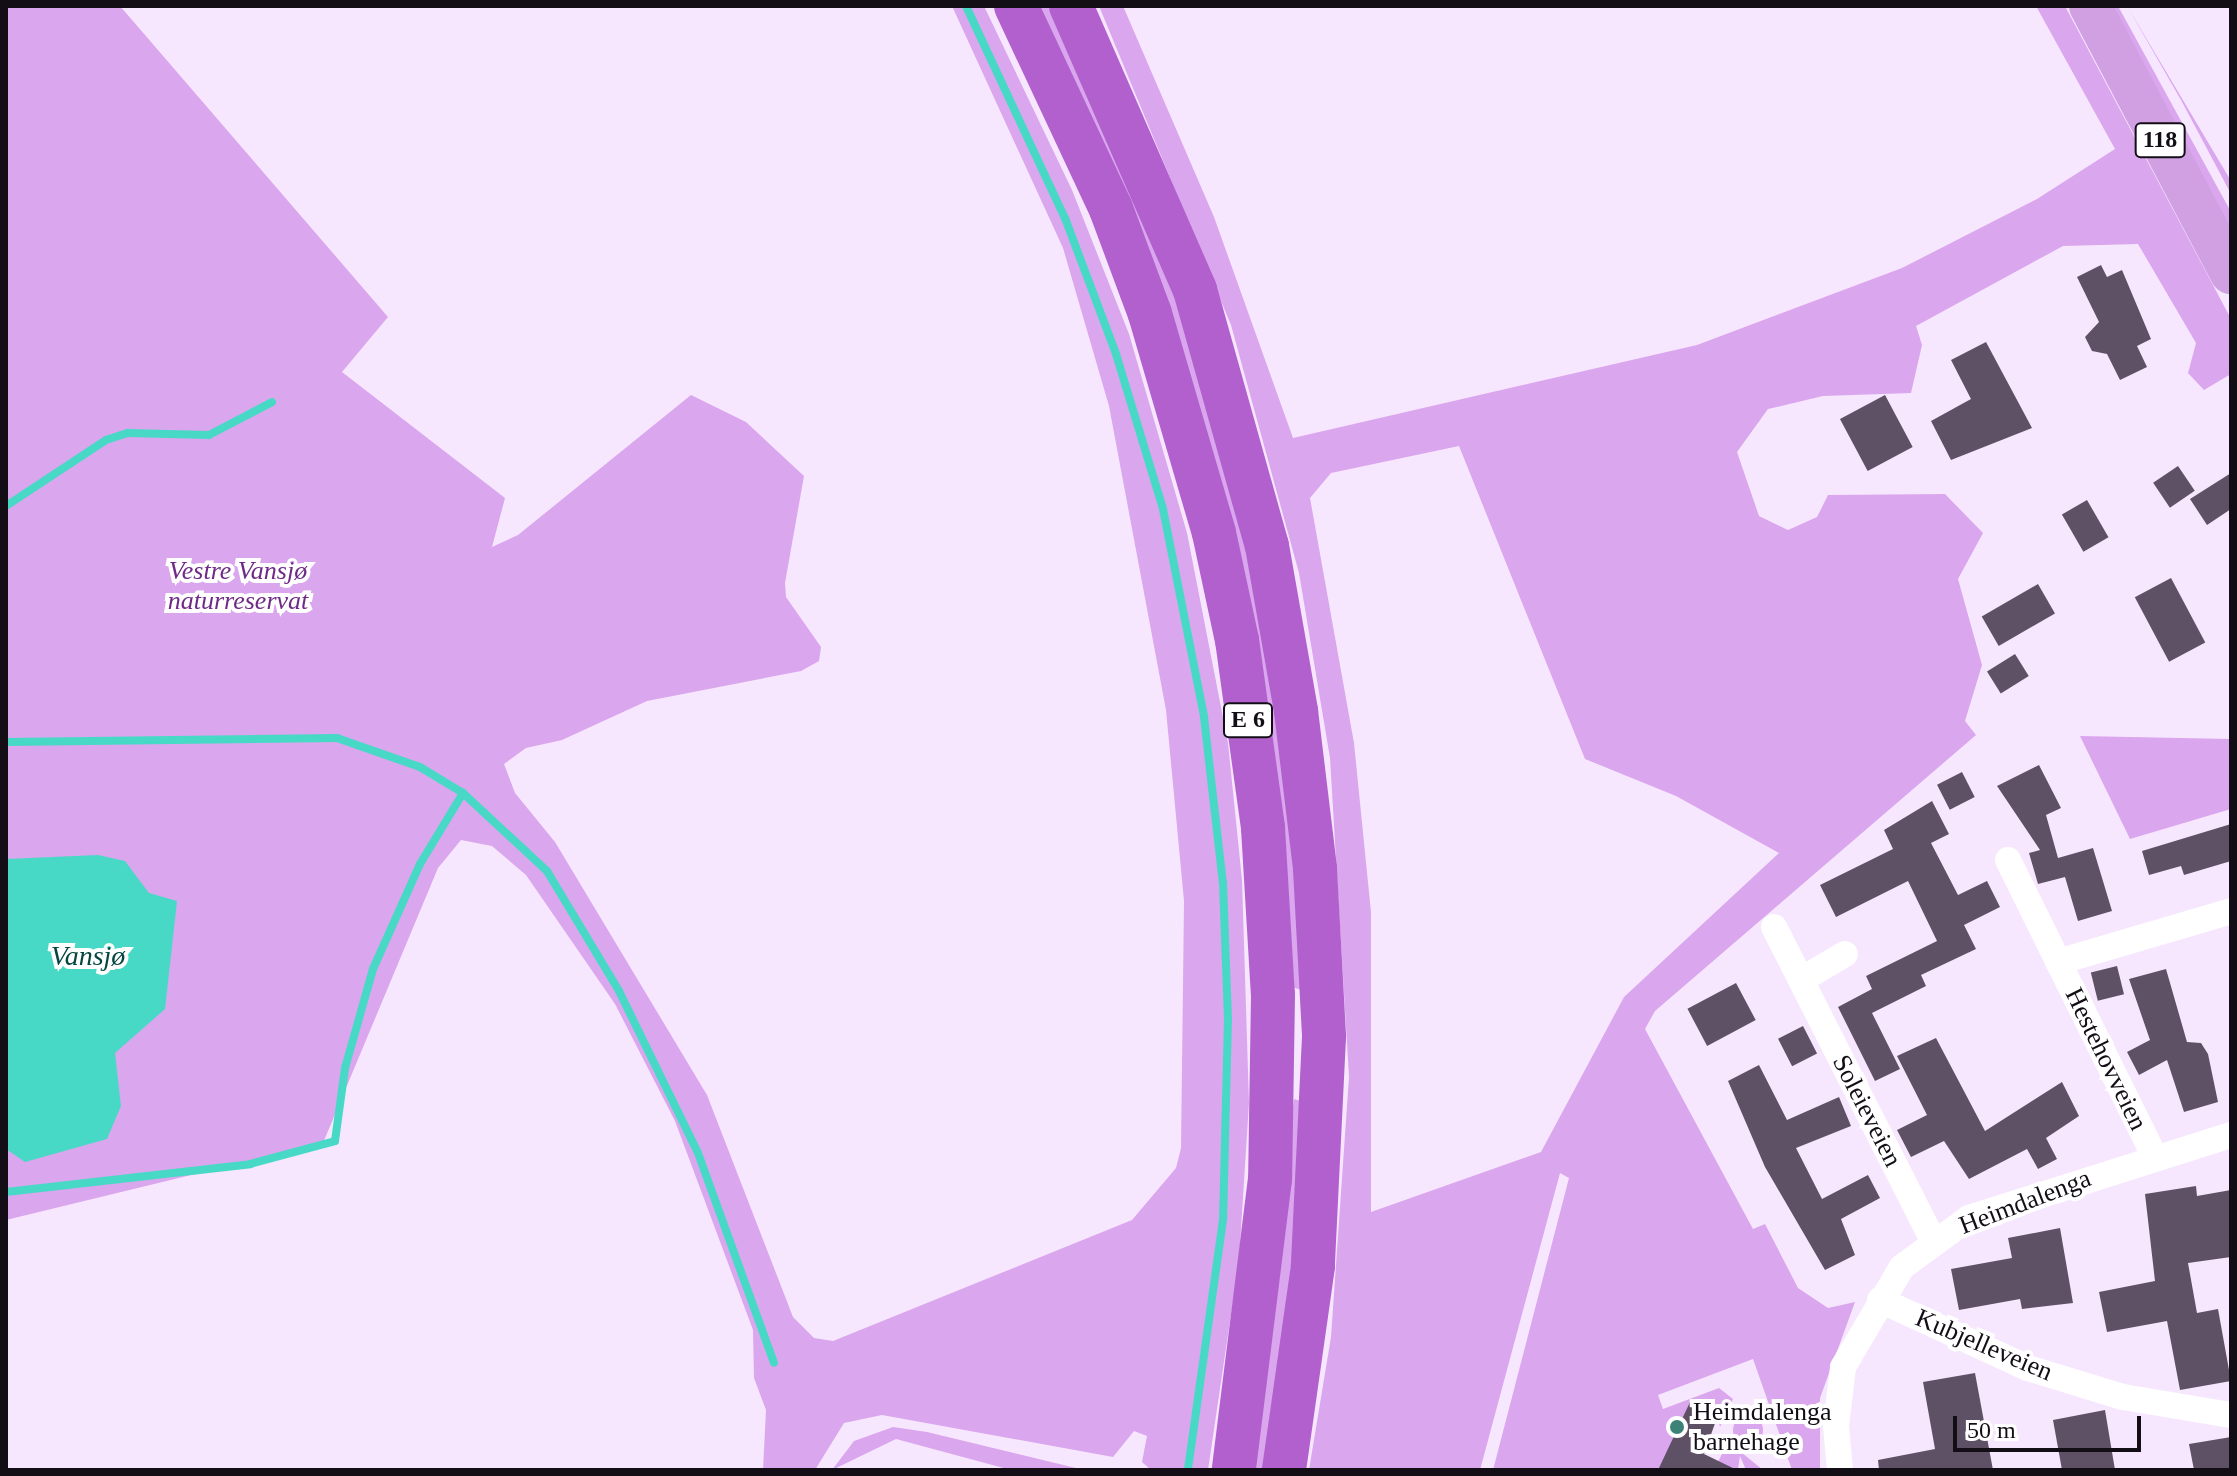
<!DOCTYPE html>
<html>
<head>
<meta charset="utf-8">
<style>
  body { margin:0 }
  #map { position:relative; width:2237px; height:1476px; overflow:hidden; background:#f7e7fe; font-family:Georgia,serif }
  div>[style] { position:absolute }
  .green>* { inset:0; background:#daa6ee }
  .round { border-radius:50% }
  .water>* { inset:0; background:#48d9c6 }
  .stream>* { height:8px; margin:-4px; padding:0 4px; transform-origin:4px; border-radius:4px; background:#48d9c6 }
  .building>* { inset:0; background:#5f5165; transform-origin:0 0 }
  .minor>* { height:26px; margin:-13px; padding:0 13px; transform-origin:13px; border-radius:13px; background:#fff }
  .primary>* { height:42px; margin:-21px; padding:0 21px; transform-origin:21px; border-radius:21px; background:#d0a0e2 }
  .motorway>* { height:44px; margin:-22px; padding:0 22px; transform-origin:22px; border-radius:22px; background:#b160ce }
  .dots>* { width:22px; height:22px; translate:-50% -50%; box-sizing:border-box; border:4px solid #fff; border-radius:50% }
  span { translate:-50% -50%; white-space:nowrap; text-align:center; line-height:1.15; -webkit-text-stroke:8px #fff; paint-order:stroke }
  .shield-label span { padding:2px 6px; background:#fff; border:2px solid; border-radius:6px; -webkit-text-stroke-width:0 }
  .shield-label { font-size:24px; color:#130e16; font-weight:700 }
  .park-label { font-size:26px; color:#6f2a86; font-style:italic }
  .street-label { font-size:26px; color:#130e16 }
  .poi-label { font-size:26px; color:#130e16 }
  .left { translate:0 -50%; text-align:left }
  .water-label { font-size:28px; color:#054740; font-style:italic }
  .frame { position:absolute; inset:0; border:8px solid #130e16; pointer-events:none }
  .scale { position:absolute; left:1953px; top:1416px; width:188px; height:36px; box-sizing:border-box; border:4px solid #130e16; border-top:0; padding-left:10px; font-size:24px; line-height:28px; white-space:nowrap; color:#130e16; -webkit-text-stroke:6px #fff; paint-order:stroke }
</style>
</head>
<body>
<div id="map">
  <div class="green">
    <i style="clip-path:polygon(6px 6px,120px 6px,388px 317px,342px 372px,505px 498px,492px 547px,518px 535px,691px 395px,746px 422px,804px 476px,785px 583px,786px 597px,821px 647px,819px 661px,801px 671px,647px 701px,562px 740px,526px 748px,504px 764px,515px 793px,555px 842px,707px 1095px,793px 1317px,814px 1338px,833px 1341px,1132px 1220px,1176px 1168px,1181px 1148px,1184px 901px,1166px 710px,1109px 406px,1063px 248px,952px 6px,984px 6px,1072px 190px,1129px 334px,1187px 533px,1228px 743px,1242px 880px,1249px 1103px,1239px 1260px,1208px 1470px,1151px 1470px,1142px 1462px,1147px 1436px,1134px 1431px,1113px 1457px,882px 1415px,844px 1423px,815px 1470px,763px 1470px,766px 1410px,754px 1378px,753px 1330px,675px 1121px,615px 1004px,526px 875px,492px 846px,461px 840px,438px 868px,323px 1143px,6px 1220px)"></i>
    <i style="clip-path:polygon(1035px 6px,1052px 6px,1159px 245px,1240px 503px,1281px 711px,1303px 990px,1290px 987px,1271px 738px)"></i>
    <i style="clip-path:polygon(evenodd,1099px 6px,1123px 6px,1214px 217px,1293px 438px,1697px 345px,1902px 268px,2037px 199px,2115px 149px,2036px 6px,2065px 6px,2231px 319px,2231px 374px,2204px 390px,2188px 373px,2196px 343px,2138px 244px,2063px 246px,1916px 326px,1922px 345px,1911px 393px,1823px 396px,1768px 409px,1737px 452px,1759px 516px,1788px 530px,1817px 517px,1828px 495px,1945px 494px,1983px 533px,1958px 579px,1982px 665px,1965px 721px,1976px 735px,1655px 1011px,1645px 1029px,1753px 1229px,1765px 1224px,1798px 1288px,1828px 1308px,1855px 1302px,1820px 1398px,1820px 1470px,1792px 1470px,1753px 1359px,1658px 1395px,1663px 1409px,1719px 1388px,1733px 1399px,1720px 1427px,1717px 1415px,1703px 1407px,1659px 1470px,1493px 1470px,1569px 1178px,1560px 1173px,1480px 1470px,1309px 1470px,1331px 1337px,1349px 1077px,1330px 758px,1299px 573px,1231px 325px,1099px 6px,1459px 446px,1585px 759px,1676px 796px,1779px 853px,1624px 997px,1541px 1152px,1371px 1212px,1371px 912px,1354px 743px,1310px 498px,1331px 473px,1459px 446px)"></i>
    <i style="clip-path:polygon(2106px 6px,2118px 6px,2231px 212px,2231px 236px)"></i>
    <i style="clip-path:polygon(2127px 6px,2231px 181px,2231px 194px,2181px 100px)"></i>
    <i style="clip-path:polygon(2080px 736px,2231px 739px,2231px 809px,2130px 839px)"></i>
    <i style="clip-path:polygon(1294px 1099px,1304px 1102px,1304px 1155px,1267px 1470px,1250px 1470px)"></i>
    <i class="round" style="left:1733px;top:1415px;width:30px;height:30px"></i>
    <i style="clip-path:polygon(893px 1427px,927px 1432px,1084px 1470px,1011px 1470px,896px 1439px,832px 1470px,854px 1441px)"></i>
    <i style="clip-path:polygon(1727px 1444px,1736px 1448px,1763px 1470px,1746px 1470px,1740px 1456px,1738px 1470px,1714px 1470px)"></i>
  </div>
  <div class="water">
    <i style="clip-path:polygon(98px 855px,125px 861px,149px 893px,177px 901px,165px 1009px,115px 1053px,121px 1106px,107px 1139px,25px 1162px,6px 1149px,6px 859px)"></i>
  </div>
  <div class="stream">
    <i style="left:966px;top:6px;width:234px;rotate:65deg"></i>
    <i style="left:1065px;top:218px;width:145px;rotate:69.4deg"></i>
    <i style="left:1116px;top:354px;width:162px;rotate:73.1deg"></i>
    <i style="left:1163px;top:509px;width:212px;rotate:78.8deg"></i>
    <i style="left:1204px;top:717px;width:167px;rotate:83.5deg"></i>
    <i style="left:1223px;top:883px;width:135px;rotate:87.9deg"></i>
    <i style="left:1228px;top:1018px;width:202px;rotate:91.4deg"></i>
    <i style="left:1223px;top:1220px;width:252px;rotate:98deg"></i>
    <i style="left:6px;top:506px;width:120px;rotate:-33.4deg"></i>
    <i style="left:106px;top:440px;width:23px;rotate:-18deg"></i>
    <i style="left:128px;top:433px;width:81px;rotate:1.4deg"></i>
    <i style="left:209px;top:435px;width:71px;rotate:-27.6deg"></i>
    <i style="left:6px;top:742px;width:331px;rotate:-0.7deg"></i>
    <i style="left:337px;top:738px;width:88px;rotate:19.3deg"></i>
    <i style="left:420px;top:767px;width:50px;rotate:31.2deg"></i>
    <i style="left:463px;top:793px;width:115px;rotate:42.9deg"></i>
    <i style="left:547px;top:871px;width:140px;rotate:59deg"></i>
    <i style="left:619px;top:991px;width:180px;rotate:64deg"></i>
    <i style="left:698px;top:1153px;width:223px;rotate:70.1deg"></i>
    <i style="left:6px;top:1192px;width:246px;rotate:-6.5deg"></i>
    <i style="left:250px;top:1164px;width:88px;rotate:-15.1deg"></i>
    <i style="left:335px;top:1141px;width:74px;rotate:-82.2deg"></i>
    <i style="left:345px;top:1068px;width:103px;rotate:-74.2deg"></i>
    <i style="left:373px;top:969px;width:115px;rotate:-65.9deg"></i>
    <i style="left:420px;top:864px;width:83px;rotate:-58.8deg"></i>
  </div>
  <div class="building">
    <i style="clip-path:polygon(2101px 265px,2107px 277px,2122px 270px,2151px 339px,2137px 346px,2147px 367px,2120px 380px,2107px 354px,2092px 351px,2085px 337px,2099px 322px,2077px 277px)"></i>
    <i style="clip-path:polygon(1986px 342px,2032px 428px,1951px 460px,1931px 421px,1971px 399px,1951px 360px)"></i>
    <i style="left:1885px;top:395px;width:59px;height:51px;rotate:62deg"></i>
    <i style="left:2178px;top:466px;width:30px;height:30px;rotate:56deg"></i>
    <i style="clip-path:polygon(2231px 473px,2231px 509px,2207px 525px,2190px 499px)"></i>
    <i style="left:2087px;top:500px;width:43px;height:29px;rotate:60deg"></i>
    <i style="left:2171px;top:578px;width:73px;height:41px;rotate:62deg"></i>
    <i style="left:2038px;top:584px;width:34px;height:65px;rotate:60deg"></i>
    <i style="left:2015px;top:654px;width:26px;height:33px;rotate:58deg"></i>
    <i style="clip-path:polygon(2039px 765px,2061px 808px,2046px 815px,2058px 858px,2093px 848px,2112px 911px,2078px 921px,2065px 877px,2038px 884px,2029px 853px,2040px 850px,1997px 786px)"></i>
    <i style="left:1962px;top:772px;width:28px;height:28px;rotate:63deg"></i>
    <i style="clip-path:polygon(1932px 801px,1949px 834px,1931px 843px,1958px 895px,1987px 881px,2000px 907px,1964px 925px,1976px 949px,1921px 975px,1926px 986px,1872px 1013px,1900px 1069px,1875px 1081px,1838px 1007px,1872px 989px,1866px 976px,1937px 941px,1908px 881px,1836px 917px,1820px 885px,1893px 849px,1884px 830px)"></i>
    <i style="clip-path:polygon(2231px 824px,2231px 861px,2184px 875px,2181px 866px,2149px 875px,2142px 851px)"></i>
    <i style="left:2117px;top:966px;width:29px;height:27px;rotate:76deg"></i>
    <i style="clip-path:polygon(2166px 969px,2187px 1042px,2201px 1043px,2208px 1054px,2218px 1102px,2184px 1112px,2167px 1060px,2139px 1075px,2127px 1052px,2150px 1040px,2129px 979px)"></i>
    <i style="left:1736px;top:983px;width:42px;height:55px;rotate:62deg"></i>
    <i style="left:1803px;top:1026px;width:31px;height:28px;rotate:63deg"></i>
    <i style="clip-path:polygon(1936px 1038px,1985px 1131px,2062px 1082px,2079px 1116px,2046px 1138px,2057px 1159px,2038px 1169px,2027px 1149px,1969px 1179px,1944px 1141px,1911px 1157px,1897px 1130px,1927px 1115px,1897px 1056px)"></i>
    <i style="clip-path:polygon(1759px 1065px,1787px 1120px,1839px 1097px,1851px 1126px,1796px 1148px,1822px 1199px,1868px 1175px,1880px 1198px,1841px 1219px,1855px 1255px,1825px 1270px,1765px 1167px,1728px 1081px)"></i>
    <i style="clip-path:polygon(2196px 1186px,2197px 1196px,2231px 1190px,2231px 1257px,2188px 1263px,2197px 1313px,2218px 1309px,2231px 1381px,2180px 1390px,2167px 1321px,2107px 1332px,2099px 1292px,2155px 1281px,2145px 1194px)"></i>
    <i style="clip-path:polygon(2060px 1228px,2073px 1303px,2022px 1309px,2020px 1299px,1959px 1310px,1951px 1269px,2012px 1258px,2008px 1238px)"></i>
    <i style="clip-path:polygon(1975px 1373px,1993px 1470px,1879px 1470px,1878px 1460px,1935px 1449px,1923px 1382px)"></i>
    <i style="clip-path:polygon(1691px 1400px,1718px 1415px,1704px 1454px,1737px 1470px,1658px 1470px)"></i>
    <i style="clip-path:polygon(2105px 1410px,2115px 1470px,2062px 1470px,2053px 1420px)"></i>
    <i style="clip-path:polygon(2231px 1437px,2231px 1470px,2194px 1470px,2189px 1444px)"></i>
  </div>
  <div class="minor">
    <i style="left:2008px;top:860px;width:330px;rotate:63.7deg"></i>
    <i style="left:1774px;top:927px;width:352px;rotate:63.1deg"></i>
    <i style="left:2058px;top:962px;width:180px;rotate:-16.4deg"></i>
    <i style="left:1801px;top:980px;width:51px;rotate:-30.6deg"></i>
    <i style="left:1880px;top:1300px;width:163px;rotate:24.7deg"></i>
    <i style="left:2028px;top:1368px;width:99px;rotate:17deg"></i>
    <i style="left:2123px;top:1397px;width:109px;rotate:9.5deg"></i>
    <i style="left:1840px;top:1470px;width:44px;rotate:-95.2deg"></i>
    <i style="left:1836px;top:1426px;width:59px;rotate:-83.2deg"></i>
    <i style="left:1843px;top:1367px;width:116px;rotate:-59.5deg"></i>
    <i style="left:1902px;top:1267px;width:83px;rotate:-36.2deg"></i>
    <i style="left:1969px;top:1218px;width:275px;rotate:-17.6deg"></i>
  </div>
  <div class="primary">
    <i style="left:2090px;top:6px;width:302px;rotate:62.2deg"></i>
  </div>
  <div class="motorway">
    <i style="left:1016px;top:6px;width:224px;rotate:64.9deg"></i>
    <i style="left:1111px;top:209px;width:112px;rotate:69.6deg"></i>
    <i style="left:1150px;top:314px;width:228px;rotate:73.7deg"></i>
    <i style="left:1214px;top:533px;width:109px;rotate:77.9deg"></i>
    <i style="left:1237px;top:640px;width:190px;rotate:82.1deg"></i>
    <i style="left:1263px;top:828px;width:167px;rotate:86.6deg"></i>
    <i style="left:1273px;top:995px;width:184px;rotate:90.9deg"></i>
    <i style="left:1270px;top:1179px;width:293px;rotate:97.1deg"></i>
    <i style="left:1071px;top:6px;width:310px;rotate:66.4deg"></i>
    <i style="left:1195px;top:290px;width:266px;rotate:74.3deg"></i>
    <i style="left:1267px;top:546px;width:168px;rotate:80deg"></i>
    <i style="left:1296px;top:711px;width:159px;rotate:83.1deg"></i>
    <i style="left:1315px;top:869px;width:168px;rotate:86.9deg"></i>
    <i style="left:1324px;top:1037px;width:229px;rotate:92.8deg"></i>
    <i style="left:1313px;top:1266px;width:206px;rotate:98.1deg"></i>
  </div>
  <div class="dots">
    <i style="left:1677px;top:1427px;background:#3d8277"></i>
  </div>
  <div class="shield-label">
    <span style="left:2160px;top:140px">118</span>
    <span style="left:1248px;top:720px">E 6</span>
  </div>
  <div class="park-label">
    <span style="left:238px;top:586px">Vestre Vansjø<br>naturreservat</span>
  </div>
  <div class="street-label">
    <span style="left:2106px;top:1059px;rotate:64deg">Hestehovveien</span>
    <span style="left:1867px;top:1111px;rotate:63deg">Soleieveien</span>
    <span style="left:2025px;top:1202px;rotate:-21deg">Heimdalenga</span>
    <span style="left:1984px;top:1345px;rotate:23deg">Kubjelleveien</span>
  </div>
  <div class="poi-label">
    <span class="left" style="left:1693px;top:1427px">Heimdalenga<br>barnehage</span>
  </div>
  <div class="water-label">
    <span style="left:88px;top:956px">Vansjø</span>
  </div>
  <div class="frame"></div>
  <div class="scale">50 m</div>
</div>
</body>
</html>
